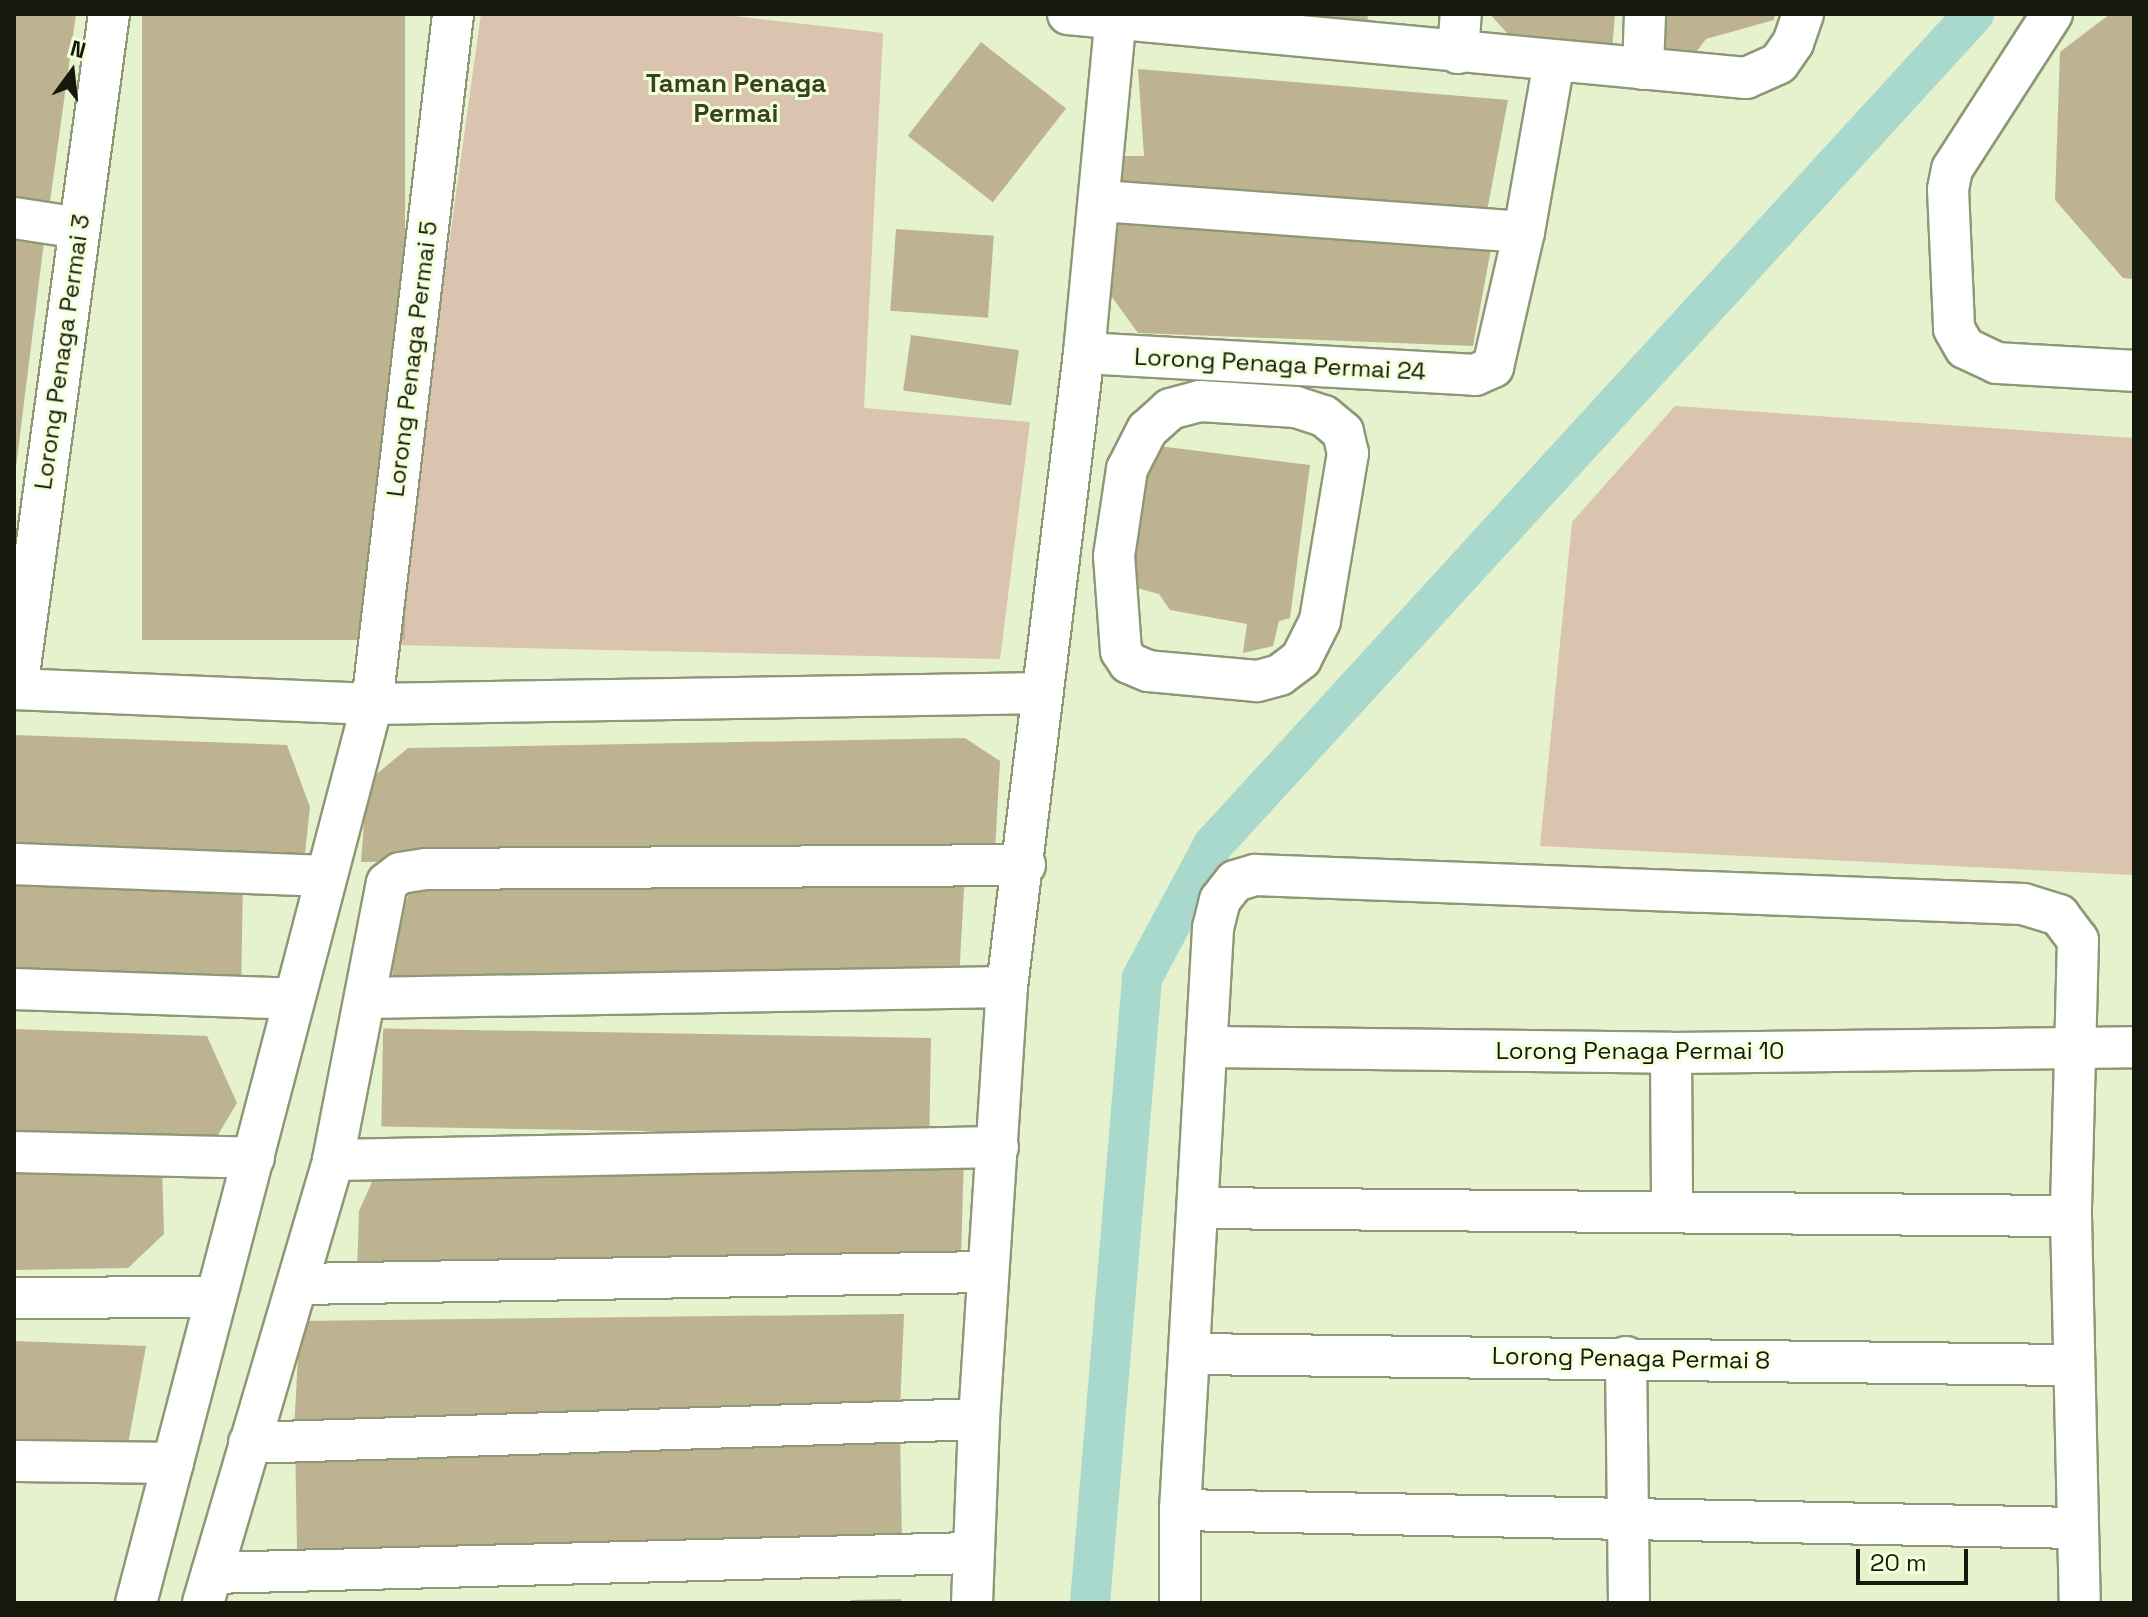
<!DOCTYPE html>
<html>
<head>
<meta charset="utf-8">
<style>
  body { margin:0 }
  #map { position:relative; width:2148px; height:1617px; overflow:hidden; background:#e6f1ce; font-family:"Space Grotesk",sans-serif }
  div>[style] { position:absolute }
  .green>* { inset:0; background:#dac3af }
  .canal>* { height:40px; margin:-20px; padding:0 20px; transform-origin:20px; border-radius:20px; background:#a9d8cd }
  .building>* { inset:0; background:#beb391; transform-origin:0 0 }
  .roads { filter:drop-shadow(2px 0 #8e9877) drop-shadow(-2px 0 #8e9877) drop-shadow(0 2px #8e9877) drop-shadow(0 -2px #8e9877) }
  .minor>* { height:40px; margin:-20px; padding:0 20px; transform-origin:20px; border-radius:20px; background:#fff }
  span { translate:-50% -50%; white-space:nowrap; text-align:center; line-height:1.15; -webkit-text-stroke:6px #f4ffdb; paint-order:stroke }
  .street-label { font-size:24px; color:#15190c }
  .neighbourhood-label { font-size:26px; color:#394123; font-weight:700 }
  .frame { position:absolute; inset:0; border:16px solid #15190c; pointer-events:none }
  .north { position:absolute; left:32px; top:32px; width:80px; height:80px; -webkit-text-stroke:6px #f4ffdb; paint-order:stroke; rotate:15deg; font-size:22px; font-weight:700; line-height:32px; text-align:center; color:#15190c }
  .north::after { content:''; display:block; margin:auto; width:28px; height:36px; background:#15190c; clip-path:polygon(50% 0,100% 100%,50% 72%,0 100%) }
  .scale { position:absolute; left:1856px; top:1549px; width:112px; height:36px; box-sizing:border-box; border:4px solid #15190c; border-top:0; padding-left:10px; font-size:24px; line-height:28px; white-space:nowrap; color:#15190c; -webkit-text-stroke:6px #f4ffdb; paint-order:stroke }
</style>
</head>
<body>
<div id="map">
  <div class="green">
    <i style="clip-path:polygon(481px 14px,717px 14px,883px 33px,864px 408px,1030px 422px,1000px 659px,393px 645px)"></i>
    <i style="clip-path:polygon(1675px 406px,2134px 438px,2134px 875px,1540px 846px,1572px 522px)"></i>
  </div>
  <div class="canal">
    <i style="left:1090px;top:1603px;width:627px;rotate:-85.24deg"></i>
    <i style="left:1142px;top:978px;width:151px;rotate:-61.9deg"></i>
    <i style="left:1213px;top:845px;width:1127px;rotate:-47.52deg"></i>
  </div>
  <div class="building">
    <i style="clip-path:polygon(14px 14px,76px 14px,47px 223px,14px 215px)"></i>
    <i style="left:142px;top:14px;width:263px;height:626px"></i>
    <i style="clip-path:polygon(1292px 14px,1367px 14px,1369px 24px,1292px 18px)"></i>
    <i style="clip-path:polygon(1490px 14px,1615px 14px,1612px 51px,1515px 42px)"></i>
    <i style="clip-path:polygon(1661px 14px,1775px 14px,1774px 20px,1706px 39px,1694px 55px,1659px 46px)"></i>
    <i style="clip-path:polygon(2110px 14px,2134px 14px,2134px 279px,2123px 278px,2055px 200px,2060px 52px)"></i>
    <i style="left:981px;top:42px;width:108px;height:119px;rotate:38deg"></i>
    <i style="clip-path:polygon(1138px 69px,1508px 100px,1487px 211px,1114px 192px,1118px 156px,1144px 156px)"></i>
    <i style="clip-path:polygon(1120px 214px,1493px 238px,1473px 346px,1138px 333px,1109px 293px)"></i>
    <i style="left:896px;top:229px;width:98px;height:82px;rotate:4deg"></i>
    <i style="clip-path:polygon(14px 237px,44px 242px,16px 467px,14px 467px)"></i>
    <i style="left:911px;top:335px;width:109px;height:56px;rotate:8deg"></i>
    <i style="clip-path:polygon(1151px 445px,1310px 465px,1290px 618px,1279px 621px,1273px 646px,1243px 653px,1247px 624px,1170px 610px,1159px 594px,1126px 585px)"></i>
    <i style="clip-path:polygon(14px 735px,287px 745px,310px 807px,305px 853px,14px 854px)"></i>
    <i style="clip-path:polygon(965px 738px,1000px 761px,995px 851px,361px 862px,367px 782px,408px 748px)"></i>
    <i style="clip-path:polygon(965px 872px,959px 979px,393px 990px,391px 936px,414px 883px)"></i>
    <i style="left:14px;top:877px;width:229px;height:98px;rotate:1deg"></i>
    <i style="clip-path:polygon(14px 1029px,207px 1036px,237px 1103px,213px 1143px,14px 1140px)"></i>
    <i style="left:931px;top:1038px;width:98px;height:548px;rotate:91deg"></i>
    <i style="clip-path:polygon(964px 1152px,961px 1258px,357px 1274px,359px 1211px,380px 1164px)"></i>
    <i style="clip-path:polygon(14px 1166px,162px 1168px,164px 1234px,128px 1268px,14px 1270px)"></i>
    <i style="clip-path:polygon(904px 1314px,900px 1409px,294px 1430px,300px 1321px)"></i>
    <i style="clip-path:polygon(14px 1341px,146px 1346px,128px 1445px,14px 1442px)"></i>
    <i style="left:900px;top:1429px;width:111px;height:605px;rotate:89deg"></i>
    <i style="clip-path:polygon(901px 1599px,902px 1603px,851px 1603px,851px 1600px)"></i>
  </div>
  <div class="roads">
    <div class="minor">
      <i style="left:1068px;top:14px;width:681px;rotate:5.39deg"></i>
      <i style="left:1746px;top:78px;width:36px;rotate:-24deg"></i>
      <i style="left:1779px;top:63px;width:24px;rotate:-55deg"></i>
      <i style="left:1793px;top:43px;width:31px;rotate:-71deg"></i>
      <i style="left:2052px;top:14px;width:184px;rotate:122.8deg"></i>
      <i style="left:1952px;top:169px;width:20px;rotate:101deg"></i>
      <i style="left:1948px;top:189px;width:140px;rotate:87.5deg"></i>
      <i style="left:1954px;top:329px;width:22px;rotate:60deg"></i>
      <i style="left:1965px;top:348px;width:35px;rotate:25deg"></i>
      <i style="left:1997px;top:363px;width:137px;rotate:3.3deg"></i>
      <i style="left:1458px;top:53px;width:39px;rotate:-86deg"></i>
      <i style="left:1643px;top:69px;width:55px;rotate:-87.9deg"></i>
      <i style="left:1101px;top:201px;width:424px;rotate:4.2deg"></i>
      <i style="left:14px;top:218px;width:66px;rotate:8.7deg"></i>
      <i style="left:1084px;top:353px;width:392px;rotate:3.2deg"></i>
      <i style="left:1475px;top:375px;width:20px;rotate:-24deg"></i>
      <i style="left:1493px;top:367px;width:139px;rotate:-77.1deg"></i>
      <i style="left:1524px;top:232px;width:174px;rotate:-80deg"></i>
      <i style="left:1200px;top:401px;width:96px;rotate:3.6deg"></i>
      <i style="left:1296px;top:407px;width:29px;rotate:18deg"></i>
      <i style="left:1324px;top:416px;width:25px;rotate:40deg"></i>
      <i style="left:1343px;top:432px;width:22px;rotate:77deg"></i>
      <i style="left:1348px;top:453px;width:170px;rotate:99.5deg"></i>
      <i style="left:1320px;top:621px;width:42px;rotate:116.6deg"></i>
      <i style="left:1301px;top:659px;width:26px;rotate:143deg"></i>
      <i style="left:1280px;top:675px;width:24px;rotate:165deg"></i>
      <i style="left:1257px;top:681px;width:109px;rotate:-174.8deg"></i>
      <i style="left:1148px;top:671px;width:21px;rotate:-157deg"></i>
      <i style="left:1129px;top:663px;width:14px;rotate:-124deg"></i>
      <i style="left:1121px;top:651px;width:95px;rotate:-94.2deg"></i>
      <i style="left:1114px;top:556px;width:88px;rotate:-81.5deg"></i>
      <i style="left:1127px;top:469px;width:44px;rotate:-62.9deg"></i>
      <i style="left:1147px;top:430px;width:31px;rotate:-42deg"></i>
      <i style="left:1170px;top:409px;width:31px;rotate:-15deg"></i>
      <i style="left:14px;top:689px;width:358px;rotate:2.4deg"></i>
      <i style="left:372px;top:704px;width:670px;rotate:-0.94deg"></i>
      <i style="left:17px;top:689px;width:681px;rotate:-82.24deg"></i>
      <i style="left:14px;top:864px;width:312px;rotate:2.2deg"></i>
      <i style="left:14px;top:989px;width:280px;rotate:2deg"></i>
      <i style="left:365px;top:998px;width:642px;rotate:-0.98deg"></i>
      <i style="left:1208px;top:1047px;width:463px;rotate:0.7deg"></i>
      <i style="left:1671px;top:1053px;width:463px;rotate:-0.7deg"></i>
      <i style="left:1671px;top:1053px;width:156px;rotate:89.6deg"></i>
      <i style="left:14px;top:1152px;width:240px;rotate:1.4deg"></i>
      <i style="left:333px;top:1160px;width:665px;rotate:-1.12deg"></i>
      <i style="left:1198px;top:1208px;width:873px;rotate:0.53deg"></i>
      <i style="left:299px;top:1284px;width:688px;rotate:-1deg"></i>
      <i style="left:14px;top:1298px;width:202px;rotate:-0.3deg"></i>
      <i style="left:1191px;top:1354px;width:880px;rotate:0.72deg"></i>
      <i style="left:1626px;top:1357px;width:246px;rotate:89.3deg"></i>
      <i style="left:249px;top:1443px;width:730px;rotate:-1.88deg"></i>
      <i style="left:14px;top:1461px;width:159px;rotate:0.7deg"></i>
      <i style="left:1180px;top:1510px;width:898px;rotate:1.15deg"></i>
      <i style="left:212px;top:1573px;width:761px;rotate:-1.51deg"></i>
      <i style="left:136px;top:1603px;width:929px;rotate:-75.29deg"></i>
      <i style="left:372px;top:704px;width:695px;rotate:-83.3deg"></i>
      <i style="left:203px;top:1603px;width:462px;rotate:-73.6deg"></i>
      <i style="left:333px;top:1160px;width:282px;rotate:-79deg"></i>
      <i style="left:387px;top:883px;width:16px;rotate:-38deg"></i>
      <i style="left:400px;top:873px;width:26px;rotate:-9deg"></i>
      <i style="left:426px;top:869px;width:599px;rotate:-0.38deg"></i>
      <i style="left:972px;top:1603px;width:184px;rotate:-87.8deg"></i>
      <i style="left:979px;top:1419px;width:433px;rotate:-86.3deg"></i>
      <i style="left:1007px;top:987px;width:639px;rotate:-83.08deg"></i>
      <i style="left:1084px;top:353px;width:341px;rotate:-84.6deg"></i>
      <i style="left:1180px;top:1603px;width:93px;rotate:-90deg"></i>
      <i style="left:1180px;top:1510px;width:583px;rotate:-86.75deg"></i>
      <i style="left:1213px;top:928px;width:29px;rotate:-76deg"></i>
      <i style="left:1220px;top:900px;width:24px;rotate:-52deg"></i>
      <i style="left:1235px;top:881px;width:21px;rotate:-17deg"></i>
      <i style="left:1255px;top:875px;width:769px;rotate:2.16deg"></i>
      <i style="left:2023px;top:904px;width:38px;rotate:17deg"></i>
      <i style="left:2059px;top:915px;width:31px;rotate:53deg"></i>
      <i style="left:2078px;top:940px;width:276px;rotate:91.5deg"></i>
      <i style="left:2071px;top:1216px;width:387px;rotate:88.7deg"></i>
    </div>
  </div>
  <div class="street-label">
    <span style="left:62px;top:352px;rotate:-82deg">Lorong Penaga Permai 3</span>
    <span style="left:412px;top:359px;rotate:-83deg">Lorong Penaga Permai 5</span>
    <span style="left:1280px;top:364px;rotate:3deg">Lorong Penaga Permai 24</span>
    <span style="left:1640px;top:1051px">Lorong Penaga Permai 10</span>
    <span style="left:1631px;top:1358px;rotate:1deg">Lorong Penaga Permai 8</span>
  </div>
  <div class="neighbourhood-label">
    <span style="left:736px;top:99px">Taman Penaga<br>Permai</span>
  </div>
  <div class="frame"></div>
  <div class="north">N</div>
  <div class="scale">20 m</div>
</div>
</body>
</html>
